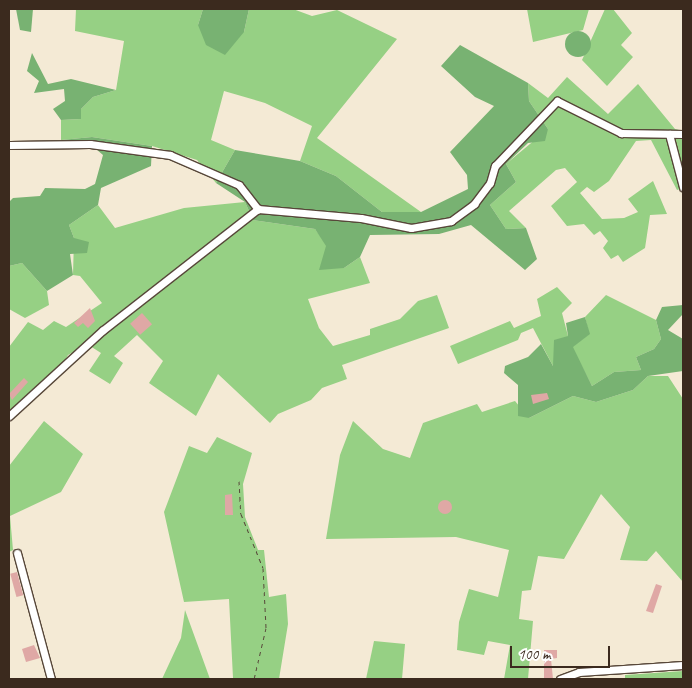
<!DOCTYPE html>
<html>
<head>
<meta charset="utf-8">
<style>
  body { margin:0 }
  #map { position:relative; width:692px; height:688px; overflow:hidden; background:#f4ead5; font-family:Caveat,sans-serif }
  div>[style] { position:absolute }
  .green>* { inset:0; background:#96d084 }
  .forest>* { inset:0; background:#78b272 }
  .round { border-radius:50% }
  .building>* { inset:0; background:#dfa8a5; transform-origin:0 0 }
  .path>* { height:1px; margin-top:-0.5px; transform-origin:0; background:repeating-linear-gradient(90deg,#574739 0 4px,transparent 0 8px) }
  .roads { filter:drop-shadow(1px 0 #574739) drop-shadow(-1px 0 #574739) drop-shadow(0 1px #574739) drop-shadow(0 -1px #574739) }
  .street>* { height:7px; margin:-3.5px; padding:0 3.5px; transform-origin:3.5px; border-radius:3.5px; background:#fff }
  span { translate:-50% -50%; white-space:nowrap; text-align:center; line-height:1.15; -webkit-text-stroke:4px #fff; paint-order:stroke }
  .frame { position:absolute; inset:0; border:10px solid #3b2a1e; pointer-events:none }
  .scale { position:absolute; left:510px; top:646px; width:100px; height:22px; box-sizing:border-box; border:2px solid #3b2a1e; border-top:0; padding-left:6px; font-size:15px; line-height:18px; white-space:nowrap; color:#3b2a1e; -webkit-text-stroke:4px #fff; paint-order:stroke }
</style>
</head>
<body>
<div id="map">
  <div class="green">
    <i style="clip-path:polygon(76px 9px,203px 9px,198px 25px,244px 32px,249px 9px,293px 9px,312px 16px,337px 10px,397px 39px,317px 138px,421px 212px,382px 212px,336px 176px,300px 161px,312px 126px,265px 103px,224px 91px,211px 140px,235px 150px,216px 183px,197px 160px,152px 146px,92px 137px,61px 140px,61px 120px,81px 119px,81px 109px,93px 97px,116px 90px,124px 41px,75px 31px)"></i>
    <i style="clip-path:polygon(508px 9px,589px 9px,583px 30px,533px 42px,527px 9px)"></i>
    <i style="clip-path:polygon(605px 9px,613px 9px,632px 33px,621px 45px,633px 57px,607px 86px,582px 60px)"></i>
    <i style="clip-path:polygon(567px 77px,608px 114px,638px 84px,675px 129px,683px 131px,683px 188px,677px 190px,651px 140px,636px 141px,609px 181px,594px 192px,587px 187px,580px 193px,602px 219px,624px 218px,638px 212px,628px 199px,653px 181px,667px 214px,650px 215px,645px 248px,623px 262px,618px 255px,611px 259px,603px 248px,608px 241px,600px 231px,594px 235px,584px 224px,567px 226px,551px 206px,577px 182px,565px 168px,556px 170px,509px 211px,526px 228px,506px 229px,490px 205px,516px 182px,506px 164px,548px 129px,529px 101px,528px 83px,548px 98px)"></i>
    <i style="clip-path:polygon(245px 202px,253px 220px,315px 229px,344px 268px,360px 257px,370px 283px,308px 299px,319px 328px,333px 346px,370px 335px,370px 329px,400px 319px,418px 301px,437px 295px,449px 328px,342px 365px,347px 379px,322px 388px,311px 400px,278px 414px,270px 423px,218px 374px,196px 416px,149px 383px,163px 361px,137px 335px,114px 356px,123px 363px,110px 384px,89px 371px,101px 353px,87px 344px,68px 355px,60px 370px,9px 418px,9px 347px,28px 322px,43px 330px,54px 321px,66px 327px,102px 303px,80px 276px,73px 275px,74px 238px,69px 225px,98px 205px,115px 228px,184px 208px)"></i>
    <i style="clip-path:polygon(22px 263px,47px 291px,49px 305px,25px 318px,9px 309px,9px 266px)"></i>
    <i style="clip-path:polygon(557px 287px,572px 303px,562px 313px,568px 336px,553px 366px,533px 328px,521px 333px,518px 340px,458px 364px,450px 346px,510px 321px,514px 328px,541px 316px,537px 299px)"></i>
    <i style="clip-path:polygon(606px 295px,656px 320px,661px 339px,654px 349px,636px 357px,641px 370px,614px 372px,592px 386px,572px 347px,589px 334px,585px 317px)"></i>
    <i style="clip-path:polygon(648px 376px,668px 376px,683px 399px,683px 582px,656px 551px,647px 561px,620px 560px,630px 527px,601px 494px,564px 559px,538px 556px,531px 590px,522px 591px,519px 619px,533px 621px,528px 679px,504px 679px,510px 645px,488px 641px,484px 655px,457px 650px,459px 622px,469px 589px,498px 597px,509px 550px,456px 537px,326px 539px,340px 455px,353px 421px,383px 449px,410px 458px,423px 423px,477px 404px,482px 412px,515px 401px,529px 418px,573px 396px,596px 402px,633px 390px)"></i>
    <i style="clip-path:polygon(44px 421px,83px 454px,61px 492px,10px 516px,13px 550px,9px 552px,9px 466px)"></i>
    <i style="clip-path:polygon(217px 437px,252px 453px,243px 484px,245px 517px,258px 550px,264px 550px,269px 597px,286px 594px,288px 624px,279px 679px,220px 679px,233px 678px,229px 599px,184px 602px,164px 512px,189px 446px,207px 453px)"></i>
    <i style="clip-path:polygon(185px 610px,210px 679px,162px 679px,181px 638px)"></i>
    <i style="clip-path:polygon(374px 641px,405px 644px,402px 679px,366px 679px)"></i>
    <i style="clip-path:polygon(683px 671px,683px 679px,625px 679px,625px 675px)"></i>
  </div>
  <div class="forest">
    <i style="clip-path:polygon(16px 9px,33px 9px,31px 32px,20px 30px)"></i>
    <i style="clip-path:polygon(203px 9px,249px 9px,244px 32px,225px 55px,206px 45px,198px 25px)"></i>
    <i class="round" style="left:565px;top:31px;width:26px;height:26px"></i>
    <i style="clip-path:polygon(460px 45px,528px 83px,529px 101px,548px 129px,545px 141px,528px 143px,506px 164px,516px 182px,490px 205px,506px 229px,526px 228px,537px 259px,525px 270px,471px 225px,439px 234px,370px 235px,360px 257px,344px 268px,319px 270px,326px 246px,315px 229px,253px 220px,245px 202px,216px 183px,235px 150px,300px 161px,336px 176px,382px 212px,421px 212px,468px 189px,467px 175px,450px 152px,494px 106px,475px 97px,441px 66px)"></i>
    <i style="clip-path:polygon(32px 53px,48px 84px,71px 79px,116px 90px,93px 97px,81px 109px,81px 119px,61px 120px,53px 109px,65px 101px,64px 89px,34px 93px,39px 81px,27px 71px)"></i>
    <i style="clip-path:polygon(92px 137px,152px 146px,151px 166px,101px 188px,98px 205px,69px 225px,74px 238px,89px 242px,87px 253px,70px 254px,73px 275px,47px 291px,22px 263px,9px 266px,9px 202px,13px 198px,40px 196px,45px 188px,85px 189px,95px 184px,103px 155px,96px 149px,62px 148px,61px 140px)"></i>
    <i style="clip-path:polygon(683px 305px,683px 314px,668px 330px,683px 339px,683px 371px,648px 376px,633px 390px,596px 402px,573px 396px,529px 418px,518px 416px,518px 385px,504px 373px,505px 366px,528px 357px,541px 344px,553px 366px,554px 340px,568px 336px,566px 323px,585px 317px,590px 334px,573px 347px,592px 386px,614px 372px,641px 370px,636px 357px,654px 349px,661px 339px,656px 320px,662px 307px)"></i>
  </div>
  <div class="building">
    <i style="clip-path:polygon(90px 308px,95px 321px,88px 328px,83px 323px,78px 327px,74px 323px)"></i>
    <i style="left:142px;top:313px;width:15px;height:16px;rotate:48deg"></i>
    <i style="clip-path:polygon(24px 378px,28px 382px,12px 400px,9px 394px)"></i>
    <i style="clip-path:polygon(547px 393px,549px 399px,533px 404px,531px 395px)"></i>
    <i style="clip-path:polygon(232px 494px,233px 515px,225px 515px,225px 495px)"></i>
    <i class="round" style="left:438px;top:500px;width:14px;height:14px"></i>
    <i style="left:17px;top:572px;width:24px;height:7px;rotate:75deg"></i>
    <i style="clip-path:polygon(656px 584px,662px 586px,653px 613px,646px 611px)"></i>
    <i style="clip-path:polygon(34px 645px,40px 658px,26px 662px,22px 649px)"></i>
    <i style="clip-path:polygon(544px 650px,557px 650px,557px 658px,551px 659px,553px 679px,544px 679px)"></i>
  </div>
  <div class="path">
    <i style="left:239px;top:481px;width:33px;rotate:87deg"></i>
    <i style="left:241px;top:514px;width:58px;rotate:67.8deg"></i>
    <i style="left:263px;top:568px;width:60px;rotate:87.1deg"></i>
    <i style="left:266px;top:628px;width:52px;rotate:103.2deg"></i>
  </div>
  <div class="roads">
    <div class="street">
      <i style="left:669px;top:134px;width:55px;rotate:75.2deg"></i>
      <i style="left:9px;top:145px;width:81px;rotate:-0.7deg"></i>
      <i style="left:90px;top:144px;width:81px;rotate:7.8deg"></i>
      <i style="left:170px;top:155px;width:75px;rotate:23.5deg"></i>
      <i style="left:239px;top:185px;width:31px;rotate:52deg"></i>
      <i style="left:258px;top:209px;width:103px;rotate:5deg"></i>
      <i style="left:361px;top:218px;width:51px;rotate:11.3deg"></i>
      <i style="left:411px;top:228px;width:41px;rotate:-9.9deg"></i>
      <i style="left:451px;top:221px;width:29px;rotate:-36deg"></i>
      <i style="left:474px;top:204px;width:26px;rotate:-53deg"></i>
      <i style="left:490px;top:183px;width:18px;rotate:-74deg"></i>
      <i style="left:495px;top:166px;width:90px;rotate:-46.4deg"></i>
      <i style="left:557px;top:101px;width:72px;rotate:26.6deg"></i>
      <i style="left:621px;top:133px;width:62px;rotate:0.9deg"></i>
      <i style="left:9px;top:416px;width:127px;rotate:-42.5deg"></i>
      <i style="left:103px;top:330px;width:197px;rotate:-38deg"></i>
      <i style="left:17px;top:553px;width:131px;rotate:74.9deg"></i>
      <i style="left:560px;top:679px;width:20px;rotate:-20deg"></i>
      <i style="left:579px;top:672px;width:104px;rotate:-3.9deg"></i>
    </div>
  </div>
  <div class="frame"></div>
  <div class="scale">100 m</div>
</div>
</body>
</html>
